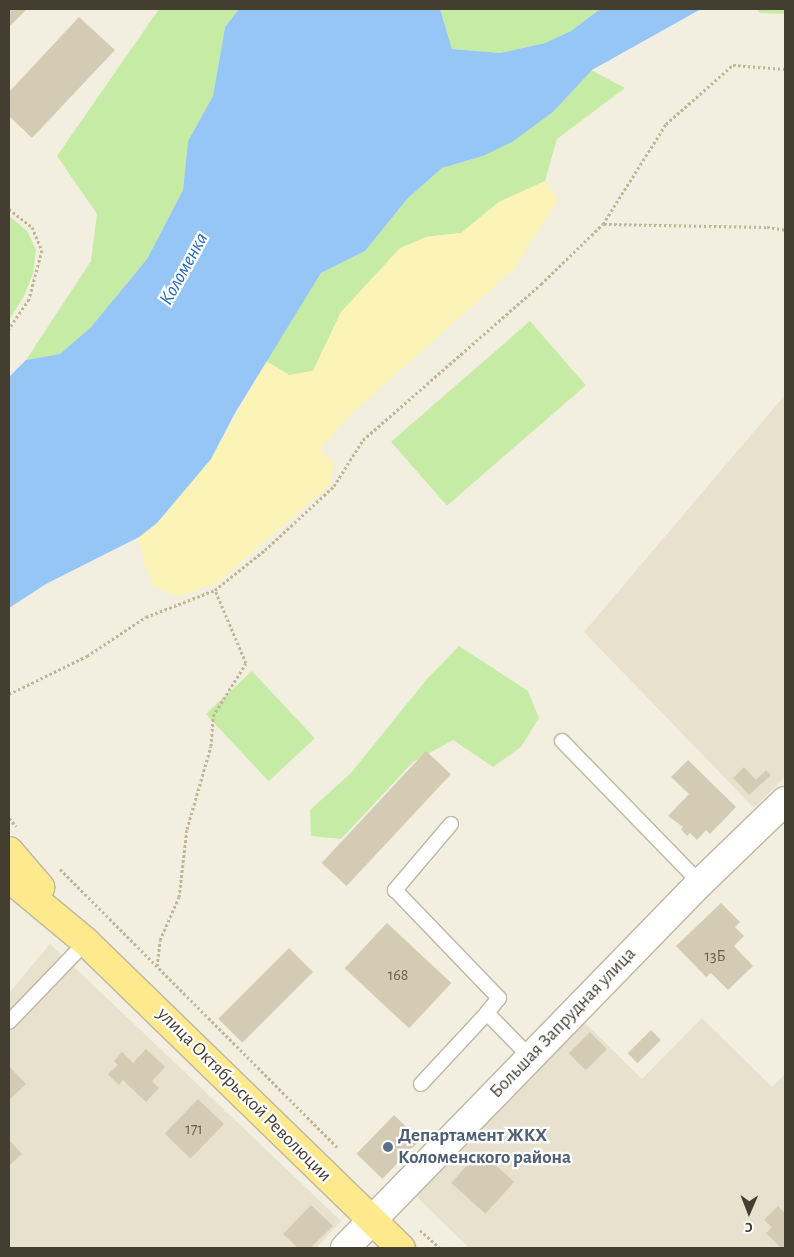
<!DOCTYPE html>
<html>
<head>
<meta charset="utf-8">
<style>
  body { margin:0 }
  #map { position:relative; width:794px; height:1257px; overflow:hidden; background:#f2efe1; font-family:"Alegreya Sans",sans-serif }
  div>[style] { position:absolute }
  .residential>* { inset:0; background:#e7e1ce }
  .green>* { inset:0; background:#c5eba5; transform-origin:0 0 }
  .sand>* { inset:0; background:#fcf4b7 }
  .water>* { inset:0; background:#96c6f6 }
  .building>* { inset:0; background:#d4cbb5; transform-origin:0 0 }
  .path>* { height:3px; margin-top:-1.5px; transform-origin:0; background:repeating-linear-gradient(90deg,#c1b593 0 2.5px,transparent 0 5px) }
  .roads { filter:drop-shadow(1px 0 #beb7a3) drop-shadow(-1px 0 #beb7a3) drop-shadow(0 1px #beb7a3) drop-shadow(0 -1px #beb7a3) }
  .lane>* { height:14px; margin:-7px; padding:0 7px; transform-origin:7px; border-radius:7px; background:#fff }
  .street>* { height:28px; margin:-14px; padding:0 14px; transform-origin:14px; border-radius:14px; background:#fff }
  .primary>* { height:28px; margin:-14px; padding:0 14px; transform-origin:14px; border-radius:14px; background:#ffe98d }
  .dots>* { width:14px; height:14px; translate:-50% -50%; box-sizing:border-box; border:2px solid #fff; border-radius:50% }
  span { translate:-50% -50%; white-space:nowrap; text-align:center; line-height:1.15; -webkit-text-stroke:4.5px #fff; paint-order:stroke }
  .number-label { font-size:16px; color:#686152 }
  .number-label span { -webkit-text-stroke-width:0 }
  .street-label { font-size:19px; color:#443e31 }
  .service-label { font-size:19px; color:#4e5e75; font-weight:700 }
  .left { translate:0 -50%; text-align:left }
  .water-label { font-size:20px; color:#226bb8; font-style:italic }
  .frame { position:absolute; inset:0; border:10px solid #443e31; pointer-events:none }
  .north { position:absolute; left:724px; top:1187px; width:50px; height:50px; -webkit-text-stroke:4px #fff; paint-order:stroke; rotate:181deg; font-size:14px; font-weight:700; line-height:20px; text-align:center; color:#443e31 }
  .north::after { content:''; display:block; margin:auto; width:18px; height:22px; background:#443e31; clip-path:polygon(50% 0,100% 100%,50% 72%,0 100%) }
</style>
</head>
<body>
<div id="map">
  <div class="residential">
    <i style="clip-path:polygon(785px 395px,785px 777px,754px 808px,584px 632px)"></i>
    <i style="clip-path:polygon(50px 944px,341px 1221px,316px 1248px,9px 1248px,9px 993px)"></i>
    <i style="clip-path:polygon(702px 1018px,772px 1087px,785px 1074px,785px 1248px,469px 1248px,413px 1193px,583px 1021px,642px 1079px)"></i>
  </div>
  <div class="green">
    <i style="clip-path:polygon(159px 9px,239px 9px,225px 27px,213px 96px,188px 141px,183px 190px,147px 259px,91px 327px,60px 354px,26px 360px,91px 261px,97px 214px,57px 156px)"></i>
    <i style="clip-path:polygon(440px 9px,600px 9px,571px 31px,545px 43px,500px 53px,452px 49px)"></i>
    <i style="clip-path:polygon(758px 9px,785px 9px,785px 14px,759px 13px)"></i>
    <i style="clip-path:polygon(591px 70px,625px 88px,557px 139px,545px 181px,499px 202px,461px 233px,426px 237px,341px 312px,313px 371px,289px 375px,266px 361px,321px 273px,365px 251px,408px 198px,442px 168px,483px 156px,553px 112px)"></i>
    <i style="clip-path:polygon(9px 216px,27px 231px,36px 250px,33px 273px,24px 296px,9px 320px)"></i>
    <i style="left:530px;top:321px;width:85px;height:184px;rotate:49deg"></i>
    <i style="clip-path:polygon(459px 646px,528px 691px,539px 718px,521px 747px,493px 767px,453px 740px,413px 762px,341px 839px,311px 836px,310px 810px,351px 773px,427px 679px)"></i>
    <i style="left:252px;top:671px;width:92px;height:63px;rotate:47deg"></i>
  </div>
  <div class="sand">
    <i style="clip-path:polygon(545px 181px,558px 200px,514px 269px,349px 416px,320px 449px,334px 463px,330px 485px,218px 582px,179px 597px,154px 586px,144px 563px,139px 537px,157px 523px,211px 459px,266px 361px,289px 375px,313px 371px,341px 312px,400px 248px,426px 237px,461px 233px,499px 202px)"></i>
  </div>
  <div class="water">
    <i style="clip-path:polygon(239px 9px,440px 9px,452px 49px,500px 53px,545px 43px,571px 31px,600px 9px,701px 9px,592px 70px,553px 112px,512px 142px,483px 156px,442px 168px,408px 198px,365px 251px,321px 273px,235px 413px,211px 459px,157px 523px,139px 537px,46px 584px,9px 608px,9px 377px,26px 360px,60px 354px,91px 327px,147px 259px,183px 190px,188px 141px,213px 96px,225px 27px)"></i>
  </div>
  <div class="building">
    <i style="clip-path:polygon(9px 9px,27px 9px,9px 27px)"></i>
    <i style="clip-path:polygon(79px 17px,115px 50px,32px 138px,9px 116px,9px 92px)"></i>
    <i style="left:426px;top:751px;width:34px;height:153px;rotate:43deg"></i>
    <i style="clip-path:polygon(688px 760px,736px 807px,710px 834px,706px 830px,697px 840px,690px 833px,687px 836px,681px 829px,683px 827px,668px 816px,689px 794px,671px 777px)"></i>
    <i style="clip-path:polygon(744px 767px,756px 780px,766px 770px,771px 775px,749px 795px,733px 778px)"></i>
    <i style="clip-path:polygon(721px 903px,740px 922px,735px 927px,744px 936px,734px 946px,753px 966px,728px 990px,711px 973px,706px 977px,676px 946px)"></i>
    <i style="left:387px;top:923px;width:88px;height:62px;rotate:43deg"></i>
    <i style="left:289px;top:948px;width:34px;height:100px;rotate:45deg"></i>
    <i style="left:651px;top:1030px;width:14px;height:33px;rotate:45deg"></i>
    <i style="left:590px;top:1032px;width:24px;height:30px;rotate:45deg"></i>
    <i style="clip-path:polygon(146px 1049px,165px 1067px,152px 1081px,159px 1088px,146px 1102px,123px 1080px,119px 1085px,108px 1074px,118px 1065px,114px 1061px,122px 1052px,133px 1063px)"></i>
    <i style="clip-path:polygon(9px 1066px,26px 1084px,9px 1100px)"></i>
    <i style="left:198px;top:1099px;width:36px;height:48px;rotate:44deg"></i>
    <i style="left:394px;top:1115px;width:36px;height:54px;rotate:44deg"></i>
    <i style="clip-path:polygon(9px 1140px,22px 1154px,9px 1166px)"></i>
    <i style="left:480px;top:1151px;width:46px;height:43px;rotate:42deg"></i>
    <i style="clip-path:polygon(311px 1205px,333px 1226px,310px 1248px,298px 1248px,283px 1234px)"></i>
    <i style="clip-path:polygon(778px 1206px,785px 1213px,785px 1248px,781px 1248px,766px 1233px,772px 1227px,764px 1220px)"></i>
  </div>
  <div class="path">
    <i style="left:9px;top:209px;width:29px;rotate:38deg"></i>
    <i style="left:32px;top:227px;width:25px;rotate:67deg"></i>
    <i style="left:42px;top:250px;width:51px;rotate:104.9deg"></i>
    <i style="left:29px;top:299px;width:36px;rotate:124deg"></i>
    <i style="left:604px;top:224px;width:163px;rotate:1.1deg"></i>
    <i style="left:767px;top:227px;width:18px;rotate:9deg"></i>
    <i style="left:9px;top:694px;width:87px;rotate:-26deg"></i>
    <i style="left:87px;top:656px;width:71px;rotate:-33.5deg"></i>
    <i style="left:146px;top:617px;width:74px;rotate:-21.4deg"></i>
    <i style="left:215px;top:590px;width:64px;rotate:-38.7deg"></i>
    <i style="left:265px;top:550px;width:94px;rotate:-42.8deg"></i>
    <i style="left:334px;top:486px;width:54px;rotate:-57.8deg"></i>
    <i style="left:363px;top:440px;width:237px;rotate:-41.2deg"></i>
    <i style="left:541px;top:284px;width:86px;rotate:-44.1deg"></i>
    <i style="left:603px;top:224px;width:118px;rotate:-57.8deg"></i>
    <i style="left:666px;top:124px;width:89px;rotate:-41.4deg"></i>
    <i style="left:733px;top:65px;width:52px;rotate:4.4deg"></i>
    <i style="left:9px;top:818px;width:11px;rotate:49deg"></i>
    <i style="left:60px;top:869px;width:394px;rotate:45.1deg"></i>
    <i style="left:157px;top:966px;width:26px;rotate:-83deg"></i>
    <i style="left:160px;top:940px;width:47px;rotate:-66.2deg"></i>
    <i style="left:179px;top:897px;width:68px;rotate:-83.3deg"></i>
    <i style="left:187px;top:829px;width:86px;rotate:-73.9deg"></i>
    <i style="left:211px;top:746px;width:30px;rotate:-86deg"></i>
    <i style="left:213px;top:716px;width:62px;rotate:-58.1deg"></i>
    <i style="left:246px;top:663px;width:79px;rotate:-113deg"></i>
    <i style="left:420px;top:1230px;width:27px;rotate:42deg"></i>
  </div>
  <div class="roads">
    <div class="lane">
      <i style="left:562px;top:741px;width:198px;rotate:45.8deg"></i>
      <i style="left:451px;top:824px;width:87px;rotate:130.3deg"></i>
      <i style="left:395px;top:890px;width:150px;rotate:46.1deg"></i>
      <i style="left:499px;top:998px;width:19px;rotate:129deg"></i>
      <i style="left:9px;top:1022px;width:111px;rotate:-46.1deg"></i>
      <i style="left:421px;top:1084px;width:97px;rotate:-47.1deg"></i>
      <i style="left:487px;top:1013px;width:60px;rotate:45.7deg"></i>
    </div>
    <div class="street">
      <i style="left:345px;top:1248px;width:509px;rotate:-45.8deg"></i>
      <i style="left:700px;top:883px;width:118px;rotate:-44deg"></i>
    </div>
    <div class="primary">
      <i style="left:9px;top:851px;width:48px;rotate:49.3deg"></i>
      <i style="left:9px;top:878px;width:100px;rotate:39.7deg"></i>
      <i style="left:86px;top:942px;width:439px;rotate:44.2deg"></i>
    </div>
  </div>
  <div class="dots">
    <i style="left:388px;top:1147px;background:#5c6f8a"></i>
  </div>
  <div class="number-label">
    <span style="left:715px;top:956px">13Б</span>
    <span style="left:398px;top:975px">168</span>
    <span style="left:194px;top:1129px">171</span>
  </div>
  <div class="street-label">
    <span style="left:563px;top:1023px;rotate:-46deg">Большая Запрудная улица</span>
    <span style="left:244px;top:1095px;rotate:45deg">улица Октябрьской Революции</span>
  </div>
  <div class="service-label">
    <span class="left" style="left:398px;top:1147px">Департамент ЖКХ<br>Коломенского района</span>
  </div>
  <div class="water-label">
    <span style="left:184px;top:269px;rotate:-61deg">Коломенка</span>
  </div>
  <div class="frame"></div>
  <div class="north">С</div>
</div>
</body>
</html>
